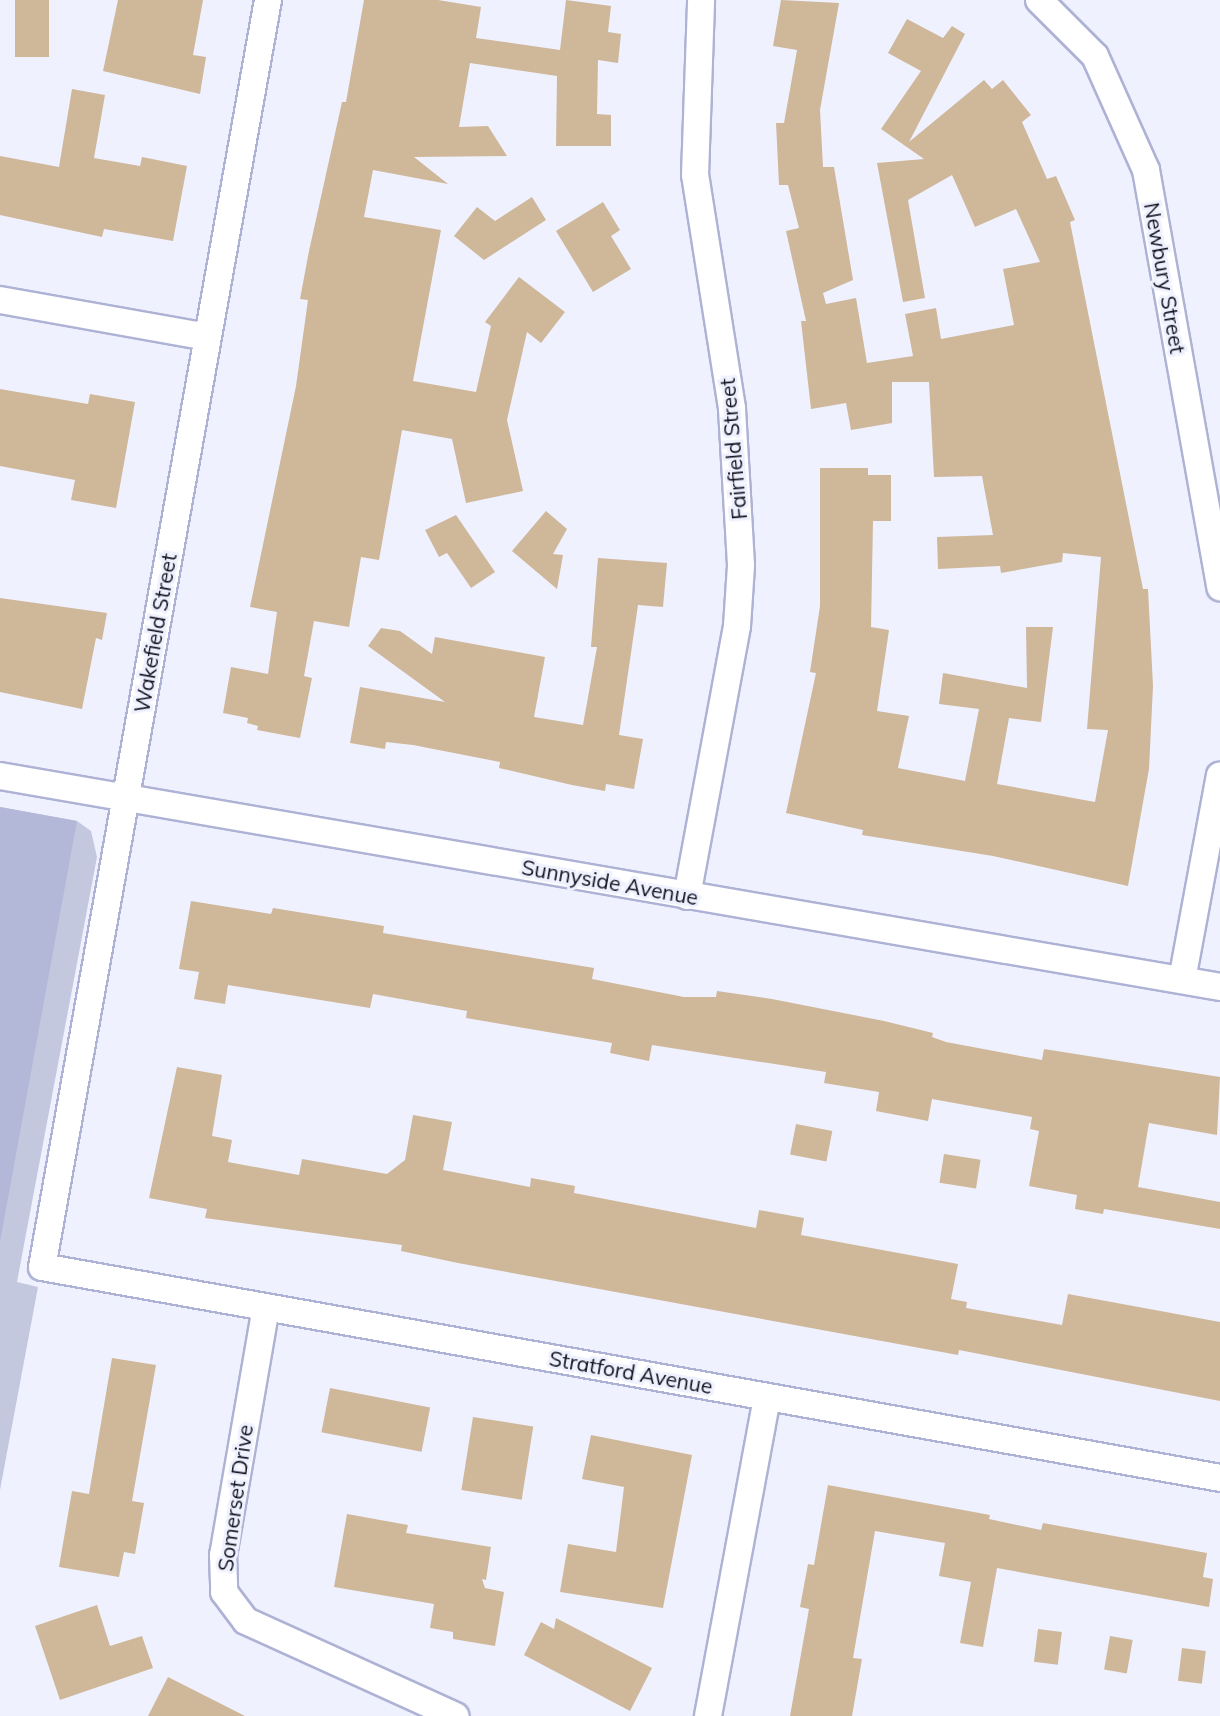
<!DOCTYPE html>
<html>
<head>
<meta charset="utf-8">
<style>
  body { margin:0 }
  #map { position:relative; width:1220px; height:1716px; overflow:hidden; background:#eff1ff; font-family:Mulish,sans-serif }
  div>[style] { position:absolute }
  .green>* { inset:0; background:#c4c8de }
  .forest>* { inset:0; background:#b4b8d8 }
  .building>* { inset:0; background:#cfb79a; transform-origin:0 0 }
  .roads { filter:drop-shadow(2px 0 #aeb2d4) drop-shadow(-2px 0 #aeb2d4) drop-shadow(0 2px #aeb2d4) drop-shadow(0 -2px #aeb2d4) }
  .street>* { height:26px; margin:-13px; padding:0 13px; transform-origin:13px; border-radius:13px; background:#fff }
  span { translate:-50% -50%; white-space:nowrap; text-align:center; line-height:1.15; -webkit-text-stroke:6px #eff1ff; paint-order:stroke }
  .street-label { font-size:21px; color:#10111d }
</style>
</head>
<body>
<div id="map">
  <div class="green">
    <i style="clip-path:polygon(0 807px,77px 821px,91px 831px,97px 857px,17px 1282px,38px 1287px,0 1490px)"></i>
  </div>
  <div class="forest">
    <i style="clip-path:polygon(0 807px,77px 821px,0 1242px)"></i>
  </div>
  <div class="building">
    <i style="left:15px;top:0;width:34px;height:57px"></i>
    <i style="clip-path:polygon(118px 0,203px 0,193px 55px,206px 57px,200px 94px,103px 71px)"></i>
    <i style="clip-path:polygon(364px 0,438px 0,481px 7px,476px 38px,560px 50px,566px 0,611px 6px,608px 32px,621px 34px,618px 63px,598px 60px,597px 114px,611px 115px,611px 146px,556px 146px,557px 76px,470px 63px,459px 127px,488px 126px,507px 156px,414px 157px,448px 184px,373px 170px,364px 217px,441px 230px,413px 381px,476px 392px,491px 326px,485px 322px,519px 277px,565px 312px,541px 343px,527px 332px,507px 420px,523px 491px,466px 503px,452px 439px,402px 430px,379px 560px,361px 557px,349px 627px,314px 621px,304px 676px,312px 678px,300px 738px,257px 730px,258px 726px,247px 723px,248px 718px,223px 713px,231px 667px,268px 674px,277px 612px,250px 607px,296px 386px,308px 300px,300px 299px,309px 251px,342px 102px,346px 102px)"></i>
    <i style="clip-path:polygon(781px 0,839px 3px,820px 110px,823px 167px,834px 167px,853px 280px,823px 293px,826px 304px,856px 298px,867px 363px,913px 356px,905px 314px,936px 308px,941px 339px,1014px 325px,1003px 269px,1040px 262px,1016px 209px,975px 227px,952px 175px,908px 200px,925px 298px,903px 302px,877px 163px,924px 159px,881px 129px,921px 71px,888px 53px,907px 19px,943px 38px,952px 26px,965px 34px,909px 142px,984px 80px,992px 89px,1003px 80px,1031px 115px,1022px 122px,1047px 179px,1056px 176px,1075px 220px,1070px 222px,1143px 589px,1148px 589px,1153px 686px,1149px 769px,1128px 886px,993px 856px,862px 835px,863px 830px,786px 813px,816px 673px,810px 672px,820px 606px,820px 468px,868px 468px,868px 475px,891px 475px,891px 521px,873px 521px,871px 627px,889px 630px,877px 711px,909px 716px,898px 768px,965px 781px,979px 709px,939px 704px,943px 673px,1027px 688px,1026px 627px,1053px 627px,1041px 722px,1009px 718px,997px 784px,1095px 802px,1108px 730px,1087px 729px,1101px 557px,1063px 553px,1062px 562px,1001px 573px,1000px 566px,938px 569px,937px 537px,993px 535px,982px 476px,934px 477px,929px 382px,892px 382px,892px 423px,851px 430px,846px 403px,811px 409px,801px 321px,806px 321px,786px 231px,799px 228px,788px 185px,779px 185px,776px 123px,784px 123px,797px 50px,773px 46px)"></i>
    <i style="clip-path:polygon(72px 89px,105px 95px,94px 158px,140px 166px,142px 157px,187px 166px,173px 241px,104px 229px,102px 237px,0 215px,0 156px,59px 167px)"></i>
    <i style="clip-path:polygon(532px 197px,546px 220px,484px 260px,454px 236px,477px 207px,495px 221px)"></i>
    <i style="clip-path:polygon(603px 202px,620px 230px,611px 236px,631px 269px,593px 292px,556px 231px)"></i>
    <i style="clip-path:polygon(0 389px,88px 404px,90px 394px,135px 402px,116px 508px,71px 500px,75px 480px,0 466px)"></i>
    <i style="clip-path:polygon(546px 511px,567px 529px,553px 554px,563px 555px,557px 589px,512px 551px)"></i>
    <i style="clip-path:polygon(456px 515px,495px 572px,471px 588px,447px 553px,439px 557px,425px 530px)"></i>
    <i style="clip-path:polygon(598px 558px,667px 563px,663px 607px,638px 605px,619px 735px,643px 739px,634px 789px,606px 784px,605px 791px,572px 785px,499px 768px,500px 762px,413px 745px,386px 742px,385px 749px,350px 743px,360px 687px,445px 702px,368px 646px,381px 628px,400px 631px,432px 654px,435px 637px,545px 657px,534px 717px,583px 725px,597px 647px,591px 647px)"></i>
    <i style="clip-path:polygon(0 598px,107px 613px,102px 640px,96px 638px,82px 709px,0 692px)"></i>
    <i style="clip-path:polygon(191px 901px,271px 914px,273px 908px,384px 926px,383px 933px,594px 968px,592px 979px,684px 997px,716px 997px,717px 991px,772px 999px,884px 1021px,933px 1033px,932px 1037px,946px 1042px,1042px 1060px,1044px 1049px,1220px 1077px,1217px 1135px,1149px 1123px,1138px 1187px,1220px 1202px,1220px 1229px,1104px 1209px,1103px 1214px,1075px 1209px,1077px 1195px,1029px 1186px,1039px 1131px,1030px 1129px,1032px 1117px,932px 1099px,928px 1121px,876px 1111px,879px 1092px,824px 1083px,826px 1072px,652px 1045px,649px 1061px,610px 1053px,612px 1043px,466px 1018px,467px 1011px,373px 994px,370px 1008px,228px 985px,225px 1004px,194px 999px,199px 972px,179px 969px)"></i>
    <i style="clip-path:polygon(177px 1067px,222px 1075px,212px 1136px,232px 1140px,228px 1162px,299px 1175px,302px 1159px,387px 1174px,405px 1160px,413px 1115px,452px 1122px,443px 1170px,530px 1187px,531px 1178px,575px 1186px,574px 1193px,756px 1228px,759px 1210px,804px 1218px,801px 1235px,958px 1264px,951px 1299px,967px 1302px,966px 1308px,1062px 1325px,1068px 1294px,1220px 1322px,1220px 1401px,959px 1350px,958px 1355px,458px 1263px,401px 1251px,402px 1245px,205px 1218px,207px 1209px,149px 1198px)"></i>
    <i style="left:796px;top:1124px;width:37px;height:31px;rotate:11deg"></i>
    <i style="left:944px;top:1154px;width:37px;height:29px;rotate:9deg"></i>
    <i style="clip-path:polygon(112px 1358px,156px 1365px,132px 1501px,144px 1503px,135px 1554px,124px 1552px,119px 1577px,59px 1567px,72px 1491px,89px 1494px)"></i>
    <i style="left:330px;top:1388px;width:102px;height:45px;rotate:11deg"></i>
    <i style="left:473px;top:1417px;width:61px;height:74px;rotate:9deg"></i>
    <i style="clip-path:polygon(591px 1435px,692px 1455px,663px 1608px,560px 1592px,568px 1544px,616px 1552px,624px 1487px,582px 1479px)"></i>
    <i style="clip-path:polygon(828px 1485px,990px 1515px,989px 1519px,1041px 1530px,1043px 1523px,1207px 1553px,1203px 1577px,1213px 1579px,1209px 1607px,997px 1568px,983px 1647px,960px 1643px,971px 1582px,939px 1576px,945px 1543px,875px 1531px,853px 1658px,862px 1659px,852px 1716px,790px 1716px,809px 1609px,800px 1607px,808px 1564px,814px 1565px)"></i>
    <i style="clip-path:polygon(347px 1514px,408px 1525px,406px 1533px,491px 1547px,486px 1580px,482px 1579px,485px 1588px,504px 1592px,495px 1646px,453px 1639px,453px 1632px,430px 1628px,434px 1604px,334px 1587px)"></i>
    <i style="clip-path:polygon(97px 1605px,110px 1646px,142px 1636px,153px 1668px,60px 1700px,35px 1626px)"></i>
    <i style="clip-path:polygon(556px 1618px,652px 1668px,630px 1711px,524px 1655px,541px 1622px,554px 1629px)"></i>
    <i style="left:1038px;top:1629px;width:24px;height:33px;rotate:7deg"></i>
    <i style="left:1110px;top:1636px;width:23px;height:34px;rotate:10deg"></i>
    <i style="left:1182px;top:1648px;width:24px;height:33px;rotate:7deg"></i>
    <i style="clip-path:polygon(168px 1677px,245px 1716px,148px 1716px)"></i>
  </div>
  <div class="roads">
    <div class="street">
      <i style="left:268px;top:0;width:1287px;rotate:100.11deg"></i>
      <i style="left:42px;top:1267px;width:1197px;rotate:10.15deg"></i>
      <i style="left:1039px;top:0;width:79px;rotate:45deg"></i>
      <i style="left:1095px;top:56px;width:125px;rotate:65.9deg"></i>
      <i style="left:1146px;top:170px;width:424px;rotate:79.9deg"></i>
      <i style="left:0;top:300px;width:210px;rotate:10.1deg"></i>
      <i style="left:0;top:776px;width:1238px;rotate:9.81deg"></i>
      <i style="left:687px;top:896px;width:275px;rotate:-79.5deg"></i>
      <i style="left:737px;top:626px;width:61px;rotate:-86.2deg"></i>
      <i style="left:741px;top:565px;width:157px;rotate:-93.3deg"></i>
      <i style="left:732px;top:408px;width:236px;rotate:-99deg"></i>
      <i style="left:695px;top:175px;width:175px;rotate:-88deg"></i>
      <i style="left:1182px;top:980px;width:208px;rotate:-79.5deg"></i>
      <i style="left:266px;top:1307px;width:252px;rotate:99.8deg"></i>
      <i style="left:223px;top:1555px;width:37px;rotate:88deg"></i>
      <i style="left:224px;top:1592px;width:36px;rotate:53deg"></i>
      <i style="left:246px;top:1621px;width:230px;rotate:24.4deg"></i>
      <i style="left:708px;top:1716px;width:324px;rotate:-79.5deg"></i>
    </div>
  </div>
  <div class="street-label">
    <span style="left:1165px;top:278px;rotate:80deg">Newbury Street</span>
    <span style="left:733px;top:449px;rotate:-95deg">Fairfield Street</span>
    <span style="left:155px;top:633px;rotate:-80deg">Wakefield Street</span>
    <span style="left:610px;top:882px;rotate:10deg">Sunnyside Avenue</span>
    <span style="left:631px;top:1372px;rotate:10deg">Stratford Avenue</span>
    <span style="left:235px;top:1498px;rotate:-82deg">Somerset Drive</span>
  </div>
</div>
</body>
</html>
